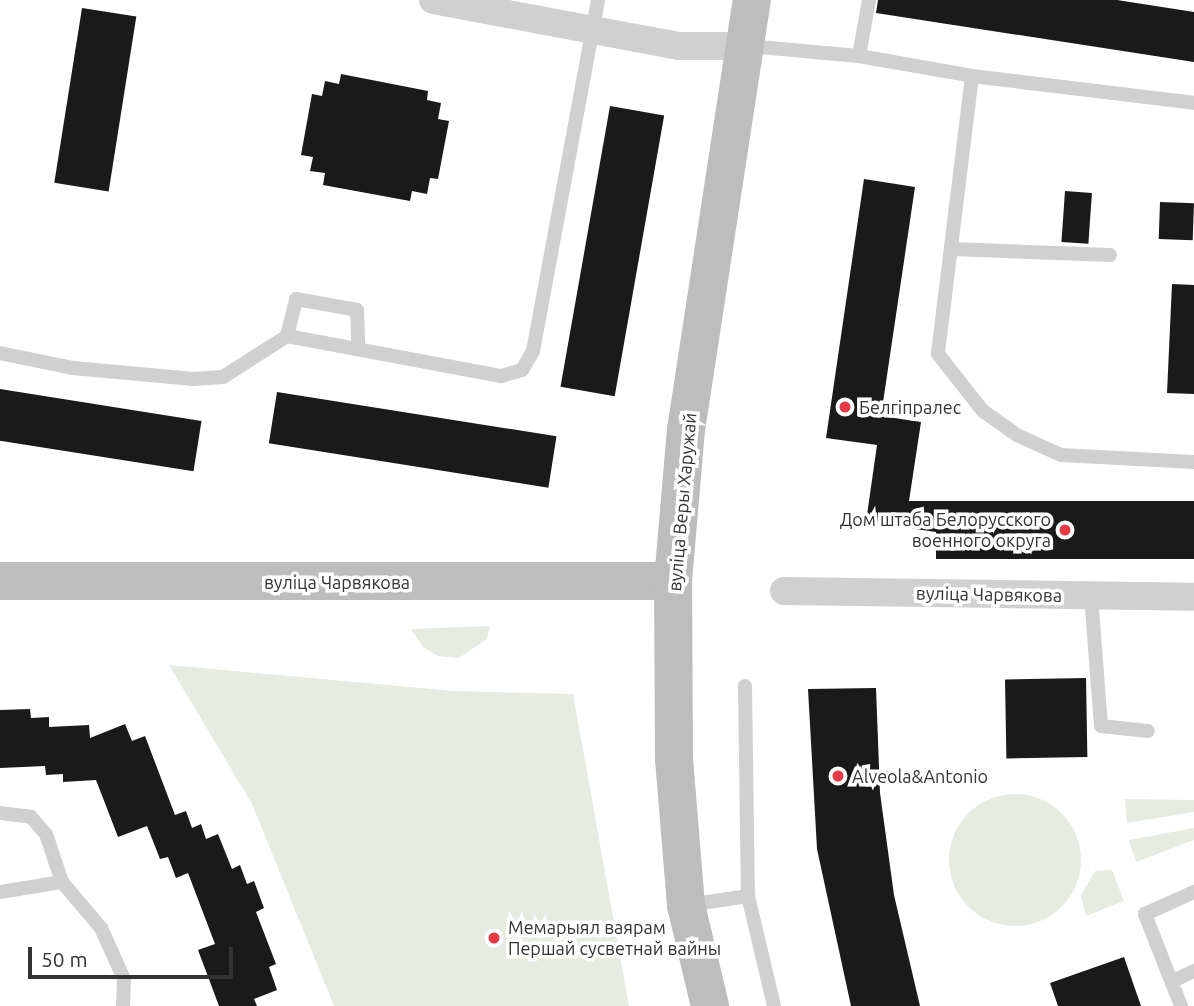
<!DOCTYPE html>
<html>
<head>
<meta charset="utf-8">
<style>
  body { margin:0 }
  #map { position:relative; width:1194px; height:1006px; overflow:hidden; background:#fff; font-family:Ubuntu,sans-serif }
  div>[style] { position:absolute }
  .green>* { inset:0; background:#e6ecdf }
  .round { border-radius:50% }
  .building>* { inset:0; background:#1a1a1a; transform-origin:0 0 }
  .service>* { height:14px; margin:-7px; padding:0 7px; transform-origin:7px; border-radius:7px; background:#d0d0d0 }
  .minor>* { height:28px; margin:-14px; padding:0 14px; transform-origin:14px; border-radius:14px; background:#d0d0d0 }
  .secondary>* { height:38px; margin:-19px; padding:0 19px; transform-origin:19px; border-radius:19px; background:#bdbdbd }
  .dots>* { width:19px; height:19px; translate:-50% -50%; box-sizing:border-box; border:4px solid #fff; border-radius:50% }
  span { translate:-50% -50%; white-space:nowrap; text-align:center; line-height:1.15; -webkit-text-stroke:7px #fff; paint-order:stroke }
  .poi-label { font-size:18px; color:#333 }
  .left { translate:0 -50%; text-align:left }
  .right { translate:-100% -50%; text-align:right }
  .street-label { font-size:18px; color:#333 }
  .scale { position:absolute; left:28px; top:947px; width:205px; height:32px; box-sizing:border-box; border:4px solid #333; border-top:0; padding-left:9px; font-size:21px; line-height:24px; white-space:nowrap; color:#333; -webkit-text-stroke:5px #fff; paint-order:stroke }
</style>
</head>
<body>
<div id="map">
  <div class="green">
    <i style="clip-path:polygon(490px 626px,487px 639px,459px 658px,438px 656px,423px 647px,411px 629px)"></i>
    <i style="clip-path:polygon(169px 665px,453px 691px,573px 694px,629px 1006px,334px 1006px,252px 804px)"></i>
    <i class="round" style="left:949px;top:794px;width:132px;height:132px"></i>
    <i style="clip-path:polygon(1125px 799px,1194px 800px,1194px 812px,1127px 823px)"></i>
    <i style="clip-path:polygon(1194px 828px,1194px 840px,1136px 862px,1129px 840px)"></i>
    <i style="clip-path:polygon(1112px 870px,1124px 901px,1086px 916px,1081px 895px,1095px 871px)"></i>
  </div>
  <div class="building">
    <i style="clip-path:polygon(878px 0,1117px 0,1194px 12px,1194px 62px,876px 13px)"></i>
    <i style="left:82px;top:8px;width:55px;height:177px;rotate:9deg"></i>
    <i style="clip-path:polygon(341px 74px,428px 91px,427px 100px,441px 103px,438px 119px,449px 121px,438px 179px,430px 178px,427px 194px,412px 191px,410px 201px,323px 185px,325px 173px,310px 171px,313px 157px,301px 155px,312px 94px,322px 96px,325px 81px,339px 84px)"></i>
    <i style="left:610px;top:106px;width:55px;height:285px;rotate:10deg"></i>
    <i style="clip-path:polygon(864px 179px,915px 187px,881px 416px,921px 422px,909px 501px,1194px 501px,1194px 559px,936px 559px,936px 532px,866px 522px,877px 445px,826px 438px)"></i>
    <i style="left:1065px;top:191px;width:27px;height:51px;rotate:4deg"></i>
    <i style="left:1160px;top:202px;width:34px;height:37px;rotate:2deg"></i>
    <i style="clip-path:polygon(1172px 284px,1194px 285px,1194px 394px,1167px 393px)"></i>
    <i style="left:0;top:389px;width:204px;height:51px;rotate:9deg"></i>
    <i style="left:277px;top:392px;width:283px;height:52px;rotate:9deg"></i>
    <i style="left:1086px;top:678px;width:79px;height:81px;rotate:89deg"></i>
    <i style="clip-path:polygon(876px 688px,880px 793px,894px 895px,920px 1006px,851px 1006px,817px 849px,808px 689px)"></i>
    <i style="clip-path:polygon(30px 709px,31px 718px,49px 717px,49px 727px,89px 725px,90px 738px,125px 724px,132px 741px,145px 736px,175px 815px,186px 811px,192px 828px,201px 824px,206px 839px,218px 834px,232px 869px,240px 865px,247px 884px,254px 881px,264px 908px,256px 912px,276px 964px,269px 967px,277px 990px,254px 999px,257px 1006px,219px 1006px,198px 950px,215px 944px,188px 873px,176px 878px,168px 857px,160px 859px,147px 826px,118px 837px,96px 780px,63px 782px,63px 774px,46px 775px,45px 766px,0 768px,0 710px)"></i>
    <i style="clip-path:polygon(1124px 957px,1141px 1006px,1058px 1006px,1050px 983px)"></i>
  </div>
  <div class="service">
    <i style="left:747px;top:46px;width:112px;rotate:5.1deg"></i>
    <i style="left:859px;top:56px;width:115px;rotate:10deg"></i>
    <i style="left:972px;top:76px;width:280px;rotate:97deg"></i>
    <i style="left:938px;top:354px;width:73px;rotate:51.7deg"></i>
    <i style="left:983px;top:411px;width:42px;rotate:35.2deg"></i>
    <i style="left:1017px;top:435px;width:48px;rotate:24.4deg"></i>
    <i style="left:1061px;top:455px;width:133px;rotate:3deg"></i>
    <i style="left:859px;top:56px;width:57px;rotate:-79.9deg"></i>
    <i style="left:972px;top:76px;width:224px;rotate:6.9deg"></i>
    <i style="left:951px;top:249px;width:159px;rotate:2.2deg"></i>
    <i style="left:287px;top:336px;width:38px;rotate:-76deg"></i>
    <i style="left:296px;top:299px;width:62px;rotate:10.2deg"></i>
    <i style="left:357px;top:310px;width:38px;rotate:88deg"></i>
    <i style="left:0;top:353px;width:75px;rotate:11.6deg"></i>
    <i style="left:73px;top:368px;width:121px;rotate:5.2deg"></i>
    <i style="left:193px;top:379px;width:30px;rotate:-4deg"></i>
    <i style="left:223px;top:377px;width:76px;rotate:-32.6deg"></i>
    <i style="left:287px;top:336px;width:218px;rotate:10.6deg"></i>
    <i style="left:501px;top:376px;width:22px;rotate:-16deg"></i>
    <i style="left:522px;top:370px;width:22px;rotate:-60deg"></i>
    <i style="left:533px;top:351px;width:357px;rotate:-79.5deg"></i>
    <i style="left:1091px;top:596px;width:130px;rotate:85.6deg"></i>
    <i style="left:1101px;top:726px;width:47px;rotate:6.1deg"></i>
    <i style="left:745px;top:686px;width:210px;rotate:89.2deg"></i>
    <i style="left:748px;top:896px;width:113px;rotate:76.7deg"></i>
    <i style="left:0;top:813px;width:31px;rotate:7deg"></i>
    <i style="left:31px;top:817px;width:23px;rotate:49deg"></i>
    <i style="left:46px;top:834px;width:51px;rotate:71.6deg"></i>
    <i style="left:62px;top:882px;width:60px;rotate:49.7deg"></i>
    <i style="left:101px;top:928px;width:56px;rotate:65.7deg"></i>
    <i style="left:124px;top:979px;width:27px;rotate:92deg"></i>
    <i style="left:0;top:892px;width:63px;rotate:-9.2deg"></i>
    <i style="left:688px;top:905px;width:61px;rotate:-8.5deg"></i>
    <i style="left:1175px;top:980px;width:21px;rotate:-25deg"></i>
    <i style="left:1181px;top:1006px;width:99px;rotate:-111.4deg"></i>
    <i style="left:1145px;top:914px;width:54px;rotate:-24.2deg"></i>
  </div>
  <div class="minor">
    <i style="left:433px;top:0;width:250px;rotate:10.6deg"></i>
    <i style="left:679px;top:46px;width:67px"></i>
    <i style="left:784px;top:591px;width:410px;rotate:0.8deg"></i>
  </div>
  <div class="secondary">
    <i style="left:0;top:581px;width:673px"></i>
    <i style="left:710px;top:1006px;width:104px;rotate:-103.4deg"></i>
    <i style="left:686px;top:905px;width:146px;rotate:-94.7deg"></i>
    <i style="left:674px;top:759px;width:178px;rotate:-90.3deg"></i>
    <i style="left:673px;top:581px;width:152px;rotate:-85.1deg"></i>
    <i style="left:686px;top:430px;width:435px;rotate:-81.3deg"></i>
  </div>
  <div class="dots">
    <i style="left:845px;top:407px;background:#e63946"></i>
    <i style="left:1065px;top:530px;background:#e63946"></i>
    <i style="left:838px;top:776px;background:#e63946"></i>
    <i style="left:494px;top:938px;background:#e63946"></i>
  </div>
  <div class="poi-label">
    <span class="left" style="left:859px;top:407px">Белгіпралес</span>
    <span class="right" style="left:1051px;top:530px">Дом штаба Белорусского<br>военного округа</span>
    <span class="left" style="left:852px;top:776px">Alveola&amp;Antonio</span>
    <span class="left" style="left:508px;top:938px">Мемарыял ваярам<br>Першай сусветнай вайны</span>
  </div>
  <div class="street-label">
    <span style="left:682px;top:502px;rotate:-85deg">вуліца Веры Харужай</span>
    <span style="left:337px;top:582px">вуліца Чарвякова</span>
    <span style="left:989px;top:594px;rotate:1deg">вуліца Чарвякова</span>
  </div>
  <div class="scale">50 m</div>
</div>
</body>
</html>
